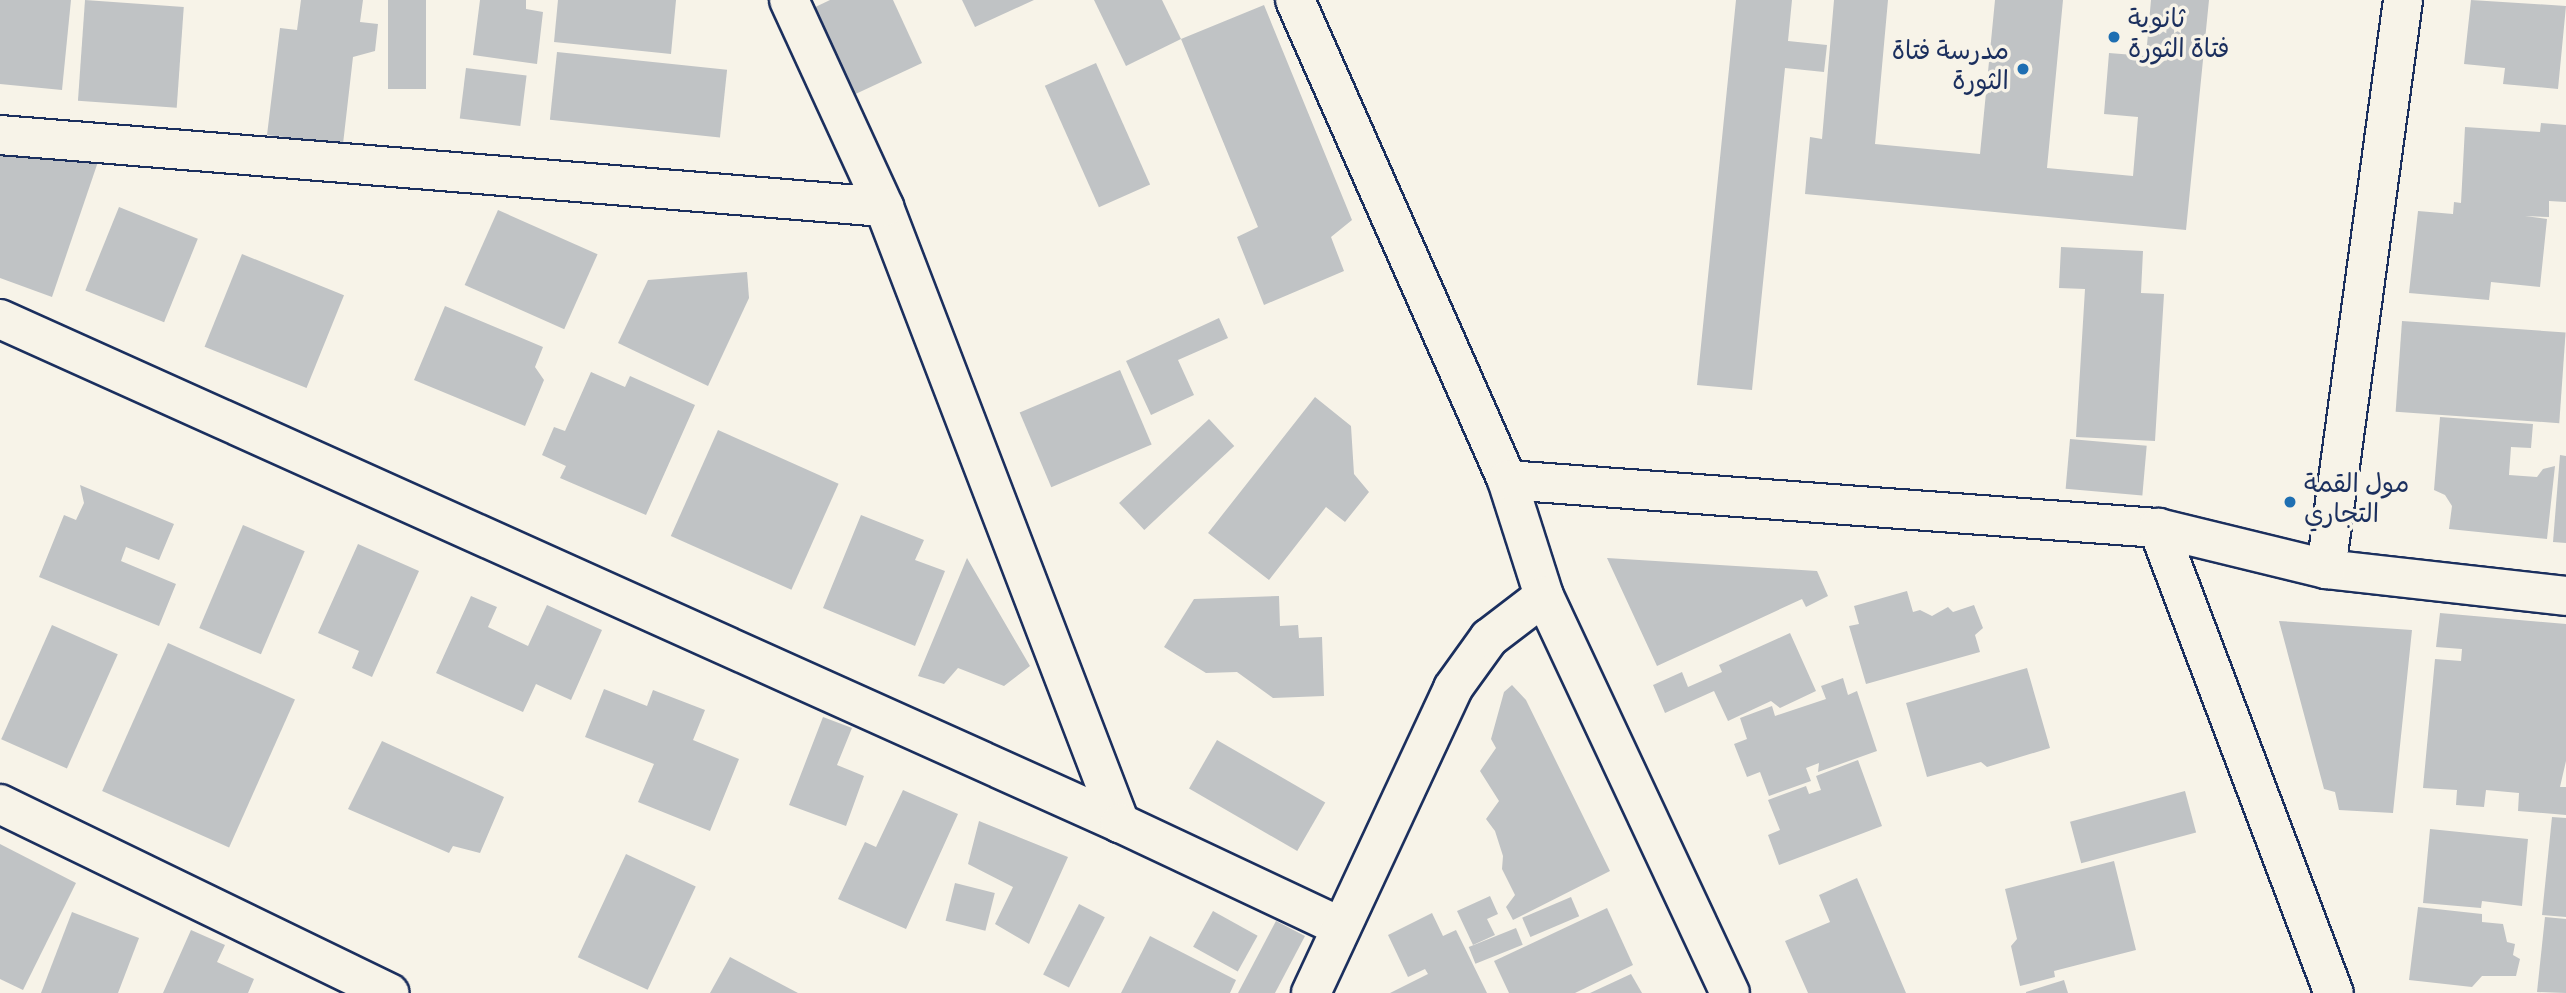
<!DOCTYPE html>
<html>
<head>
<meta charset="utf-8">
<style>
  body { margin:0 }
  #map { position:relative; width:2566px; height:993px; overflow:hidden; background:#f7f3e8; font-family:Dekko,"Playpen Sans Arabic",sans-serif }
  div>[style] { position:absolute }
  .building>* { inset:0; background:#c0c3c5; transform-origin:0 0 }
  .roads { filter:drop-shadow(2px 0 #1b2f5e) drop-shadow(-2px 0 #1b2f5e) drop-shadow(0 2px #1b2f5e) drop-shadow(0 -2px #1b2f5e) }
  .minor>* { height:38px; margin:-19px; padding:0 19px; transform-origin:19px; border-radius:19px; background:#f7f3e8 }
  .dots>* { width:19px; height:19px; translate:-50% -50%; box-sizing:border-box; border:4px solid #f7f3e8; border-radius:50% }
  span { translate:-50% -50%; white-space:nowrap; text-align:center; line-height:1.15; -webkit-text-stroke:7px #f7f3e8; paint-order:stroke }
  .poi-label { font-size:26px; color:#1b2f5e }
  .left { translate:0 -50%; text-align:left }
  .right { translate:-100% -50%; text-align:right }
</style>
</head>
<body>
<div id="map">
  <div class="building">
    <i style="clip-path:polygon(0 0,71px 0,62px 90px,0 84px)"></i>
    <i style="left:85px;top:0;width:99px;height:101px;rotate:4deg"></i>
    <i style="clip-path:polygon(301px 0,363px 0,360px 22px,378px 24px,375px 51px,353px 57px,343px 144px,267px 135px,280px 28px,297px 30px)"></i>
    <i style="left:388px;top:0;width:38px;height:89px"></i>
    <i style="clip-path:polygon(480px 0,526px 0,526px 9px,543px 12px,537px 64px,473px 55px)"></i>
    <i style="clip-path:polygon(558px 0,676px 0,671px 54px,554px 42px)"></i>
    <i style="clip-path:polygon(830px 0,893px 0,922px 63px,847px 98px,807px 11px)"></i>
    <i style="clip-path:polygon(962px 0,1034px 0,975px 27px)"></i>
    <i style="clip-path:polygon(1094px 0,1162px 0,1181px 39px,1126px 66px)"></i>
    <i style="clip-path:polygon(1736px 0,1792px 0,1788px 41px,1827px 45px,1824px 72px,1785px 68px,1752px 390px,1697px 385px)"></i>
    <i style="clip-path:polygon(1834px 0,1888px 0,1875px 144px,1980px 154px,1995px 0,2063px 0,2047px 168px,2133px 176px,2138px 117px,2104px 114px,2109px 53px,2146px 56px,2151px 0,2209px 0,2186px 230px,1805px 194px,1810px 137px,1822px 139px)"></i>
    <i style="clip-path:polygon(2471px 0,2566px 6px,2558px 89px,2503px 84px,2505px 68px,2464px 64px)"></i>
    <i style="clip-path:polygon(1264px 5px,1352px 220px,1331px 237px,1344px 271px,1264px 305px,1237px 237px,1258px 227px,1181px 39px)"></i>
    <i style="left:557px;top:52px;width:171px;height:68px;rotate:6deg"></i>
    <i style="left:1096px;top:63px;width:133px;height:56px;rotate:66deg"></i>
    <i style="left:466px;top:68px;width:61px;height:51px;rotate:7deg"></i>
    <i style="clip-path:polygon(2541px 123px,2566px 125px,2566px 202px,2549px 201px,2549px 217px,2525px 216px,2547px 219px,2540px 287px,2491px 282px,2489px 300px,2409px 293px,2418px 211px,2453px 214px,2454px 202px,2461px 203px,2465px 127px,2540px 132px)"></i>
    <i style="clip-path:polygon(0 144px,102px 150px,52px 297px,0 278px)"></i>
    <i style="left:119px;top:207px;width:85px;height:90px;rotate:22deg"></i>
    <i style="left:498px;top:210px;width:109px;height:82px;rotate:24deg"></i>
    <i style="clip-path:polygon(2061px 247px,2143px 251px,2141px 293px,2164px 294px,2155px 441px,2076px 437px,2085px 289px,2059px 288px)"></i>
    <i style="left:242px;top:254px;width:110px;height:100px;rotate:22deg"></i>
    <i style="clip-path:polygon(747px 272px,749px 298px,708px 386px,618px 343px,648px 280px)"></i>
    <i style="clip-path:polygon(445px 306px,543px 347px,535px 367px,544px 380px,525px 426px,414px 380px)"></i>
    <i style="clip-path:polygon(1219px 318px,1228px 338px,1178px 360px,1194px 395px,1151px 415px,1126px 361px)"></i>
    <i style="left:2402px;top:321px;width:164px;height:91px;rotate:4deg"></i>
    <i style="left:1120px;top:370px;width:81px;height:109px;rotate:67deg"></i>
    <i style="clip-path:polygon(591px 372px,625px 387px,630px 376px,695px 405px,646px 515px,560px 478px,566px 466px,542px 455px,554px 427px,565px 431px)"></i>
    <i style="clip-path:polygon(1315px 397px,1351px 426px,1354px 474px,1369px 492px,1345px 522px,1326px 507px,1269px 580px,1208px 533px)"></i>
    <i style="clip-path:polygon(2440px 417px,2533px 424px,2531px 448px,2511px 447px,2509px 475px,2537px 477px,2543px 469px,2555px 466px,2547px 539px,2449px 529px,2452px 506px,2445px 495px,2434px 490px)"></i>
    <i style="left:1209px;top:419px;width:37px;height:123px;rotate:47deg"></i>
    <i style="left:718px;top:430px;width:132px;height:116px;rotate:24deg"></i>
    <i style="left:2070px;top:439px;width:77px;height:50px;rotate:5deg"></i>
    <i style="clip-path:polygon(2560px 455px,2566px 456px,2566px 543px,2553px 542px)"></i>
    <i style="clip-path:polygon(80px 485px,174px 524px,159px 560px,126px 547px,121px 561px,176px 584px,159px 626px,39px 577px,64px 515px,76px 520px,84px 503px)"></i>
    <i style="clip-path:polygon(861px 515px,924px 540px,915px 560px,945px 571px,915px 646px,823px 608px)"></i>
    <i style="left:243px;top:525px;width:67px;height:112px;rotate:23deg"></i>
    <i style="clip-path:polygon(358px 544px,419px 571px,372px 677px,352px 668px,359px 651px,318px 633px)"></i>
    <i style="clip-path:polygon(967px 558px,1030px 666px,1004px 686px,958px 668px,944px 684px,918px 676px)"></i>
    <i style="clip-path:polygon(1607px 558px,1817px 571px,1828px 596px,1806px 607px,1802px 599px,1657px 666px)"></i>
    <i style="clip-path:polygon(1907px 591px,1913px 612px,1920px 610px,1932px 616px,1948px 607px,1953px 612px,1974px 605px,1983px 628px,1975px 635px,1980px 652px,1866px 684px,1849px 626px,1859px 624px,1854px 606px)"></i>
    <i style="clip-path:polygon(471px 596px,497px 607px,488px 627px,528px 646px,547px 605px,602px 630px,571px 700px,536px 684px,523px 712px,436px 673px)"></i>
    <i style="clip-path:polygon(1279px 596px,1280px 626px,1298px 625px,1299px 638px,1322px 637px,1324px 696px,1273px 698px,1237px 672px,1206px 673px,1164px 647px,1194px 599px)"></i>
    <i style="clip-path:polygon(2440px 613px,2566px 624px,2566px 761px,2560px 787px,2566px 787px,2566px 815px,2518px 811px,2519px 793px,2486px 790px,2484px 807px,2456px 805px,2457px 790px,2423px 788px,2435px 659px,2461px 661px,2462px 649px,2436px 647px)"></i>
    <i style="clip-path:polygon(2279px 621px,2412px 630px,2393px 813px,2339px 810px,2335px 792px,2324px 789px)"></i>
    <i style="left:52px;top:625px;width:72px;height:125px;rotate:24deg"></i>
    <i style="clip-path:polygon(1790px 633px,1816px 691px,1780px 708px,1771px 701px,1728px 721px,1714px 691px,1665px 713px,1653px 685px,1682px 672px,1688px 687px,1722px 672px,1719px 665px)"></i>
    <i style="left:168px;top:643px;width:139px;height:162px;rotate:24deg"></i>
    <i style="clip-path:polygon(2027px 668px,2050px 748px,1987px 767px,1981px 762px,1927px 777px,1906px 703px)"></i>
    <i style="clip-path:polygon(1843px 678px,1848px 695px,1857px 691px,1877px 751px,1818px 772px,1819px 763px,1806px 768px,1811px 781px,1769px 796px,1760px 772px,1747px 777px,1734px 744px,1747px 739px,1740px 718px,1772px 706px,1775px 716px,1826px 699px,1821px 686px)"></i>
    <i style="clip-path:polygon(1512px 685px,1526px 700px,1610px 871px,1513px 920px,1506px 907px,1515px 895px,1502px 869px,1503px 856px,1495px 831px,1486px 819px,1499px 801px,1480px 771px,1496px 748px,1491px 739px,1504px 692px)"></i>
    <i style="clip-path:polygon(604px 689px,647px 706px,653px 690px,705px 710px,693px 740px,739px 759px,710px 831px,638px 802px,654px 764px,585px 737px)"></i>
    <i style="clip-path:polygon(823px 717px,852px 728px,837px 765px,864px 776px,846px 826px,789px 805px)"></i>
    <i style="left:1217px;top:740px;width:125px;height:56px;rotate:30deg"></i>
    <i style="clip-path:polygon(382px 741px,504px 797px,480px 853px,453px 846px,449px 853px,348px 809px)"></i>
    <i style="clip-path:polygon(1858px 760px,1882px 826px,1779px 865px,1768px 835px,1780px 830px,1768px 800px,1806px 786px,1809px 794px,1821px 790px,1816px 776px)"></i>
    <i style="clip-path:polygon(903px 790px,958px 814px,906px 929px,838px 899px,865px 842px,876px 847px)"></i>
    <i style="left:2185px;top:791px;width:43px;height:119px;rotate:75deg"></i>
    <i style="clip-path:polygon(2552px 817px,2566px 818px,2566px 917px,2542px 915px)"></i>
    <i style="clip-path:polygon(979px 821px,1068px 857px,1029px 944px,995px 924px,1013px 887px,968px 864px)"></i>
    <i style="clip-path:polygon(2430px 829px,2528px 839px,2522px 906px,2482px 901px,2481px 908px,2423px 903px)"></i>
    <i style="clip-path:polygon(0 844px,76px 883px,23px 990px,0 979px)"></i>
    <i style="left:626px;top:854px;width:77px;height:114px;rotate:25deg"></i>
    <i style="clip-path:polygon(2114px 861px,2136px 950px,2054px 971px,2055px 977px,2020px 986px,2011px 946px,2017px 939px,2005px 889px)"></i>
    <i style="clip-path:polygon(1857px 878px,1906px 993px,1808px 993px,1785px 941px,1830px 922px,1819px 895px)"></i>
    <i style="left:955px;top:883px;width:41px;height:39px;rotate:14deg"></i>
    <i style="clip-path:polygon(1490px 896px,1498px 914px,1487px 919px,1495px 935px,1473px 945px,1457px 911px)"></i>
    <i style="left:1571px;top:897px;width:21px;height:53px;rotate:67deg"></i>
    <i style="left:1079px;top:904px;width:29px;height:79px;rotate:27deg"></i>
    <i style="clip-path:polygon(2418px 907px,2482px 914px,2482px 922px,2503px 924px,2507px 942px,2515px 944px,2513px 955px,2520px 959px,2516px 976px,2482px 976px,2472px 987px,2409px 980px)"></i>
    <i style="clip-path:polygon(1607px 908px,1633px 965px,1575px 993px,1509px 993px,1494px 961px)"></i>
    <i style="left:1213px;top:911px;width:51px;height:41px;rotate:29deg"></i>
    <i style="clip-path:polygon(72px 912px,139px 938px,118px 993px,41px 993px)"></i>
    <i style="clip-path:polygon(1432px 913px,1443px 936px,1456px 930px,1487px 993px,1390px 993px,1428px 974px,1425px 969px,1408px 977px,1388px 935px)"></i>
    <i style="clip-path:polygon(2545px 917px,2566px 919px,2566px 993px,2537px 992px)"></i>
    <i style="clip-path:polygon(1276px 921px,1305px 936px,1275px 993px,1238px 993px)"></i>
    <i style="left:1516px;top:928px;width:18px;height:51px;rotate:68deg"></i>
    <i style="clip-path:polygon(191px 930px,225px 945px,217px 962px,254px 979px,248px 993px,163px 993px)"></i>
    <i style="clip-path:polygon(1150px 936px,1236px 980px,1230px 993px,1121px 993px)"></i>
    <i style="clip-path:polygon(730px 957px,798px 993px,710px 993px)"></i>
    <i style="clip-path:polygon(1631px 974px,1642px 993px,1590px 993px)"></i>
    <i style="clip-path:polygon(2064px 980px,2068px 993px,2026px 993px,2026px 992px)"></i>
  </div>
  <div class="roads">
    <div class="minor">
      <i style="left:789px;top:0;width:228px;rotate:65.3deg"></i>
      <i style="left:884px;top:207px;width:660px;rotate:69.04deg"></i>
      <i style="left:1295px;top:0;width:525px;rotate:66.17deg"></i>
      <i style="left:1507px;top:480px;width:122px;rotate:72.3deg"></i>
      <i style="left:1544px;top:596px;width:438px;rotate:64.9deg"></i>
      <i style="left:0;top:135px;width:887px;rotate:4.66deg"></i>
      <i style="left:0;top:319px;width:1228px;rotate:24.23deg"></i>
      <i style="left:1120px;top:823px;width:244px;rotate:25.2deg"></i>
      <i style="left:1507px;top:480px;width:653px;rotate:4.22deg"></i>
      <i style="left:2158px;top:528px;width:173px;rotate:13.7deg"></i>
      <i style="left:2326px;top:569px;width:242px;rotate:6.4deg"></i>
      <i style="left:2158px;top:528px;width:497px;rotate:69.3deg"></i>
      <i style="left:2326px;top:569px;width:574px;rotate:-82.29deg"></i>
      <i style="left:0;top:804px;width:433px;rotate:25.9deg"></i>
      <i style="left:1311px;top:993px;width:336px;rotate:-65deg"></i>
      <i style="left:1453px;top:688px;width:62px;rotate:-54.2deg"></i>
      <i style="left:1489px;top:638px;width:69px;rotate:-37.4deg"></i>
    </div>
  </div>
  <div class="dots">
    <i style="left:2114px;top:37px;background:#1f6fb2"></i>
    <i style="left:2023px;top:69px;background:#1f6fb2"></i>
    <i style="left:2290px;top:502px;background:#1f6fb2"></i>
  </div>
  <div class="poi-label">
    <span class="left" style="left:2128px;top:37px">ثانوية<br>فتاة الثورة</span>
    <span class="right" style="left:2009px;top:69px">مدرسة فتاة<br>الثورة</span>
    <span class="left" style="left:2304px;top:502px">مول القمة<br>التجاري</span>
  </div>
</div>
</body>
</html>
